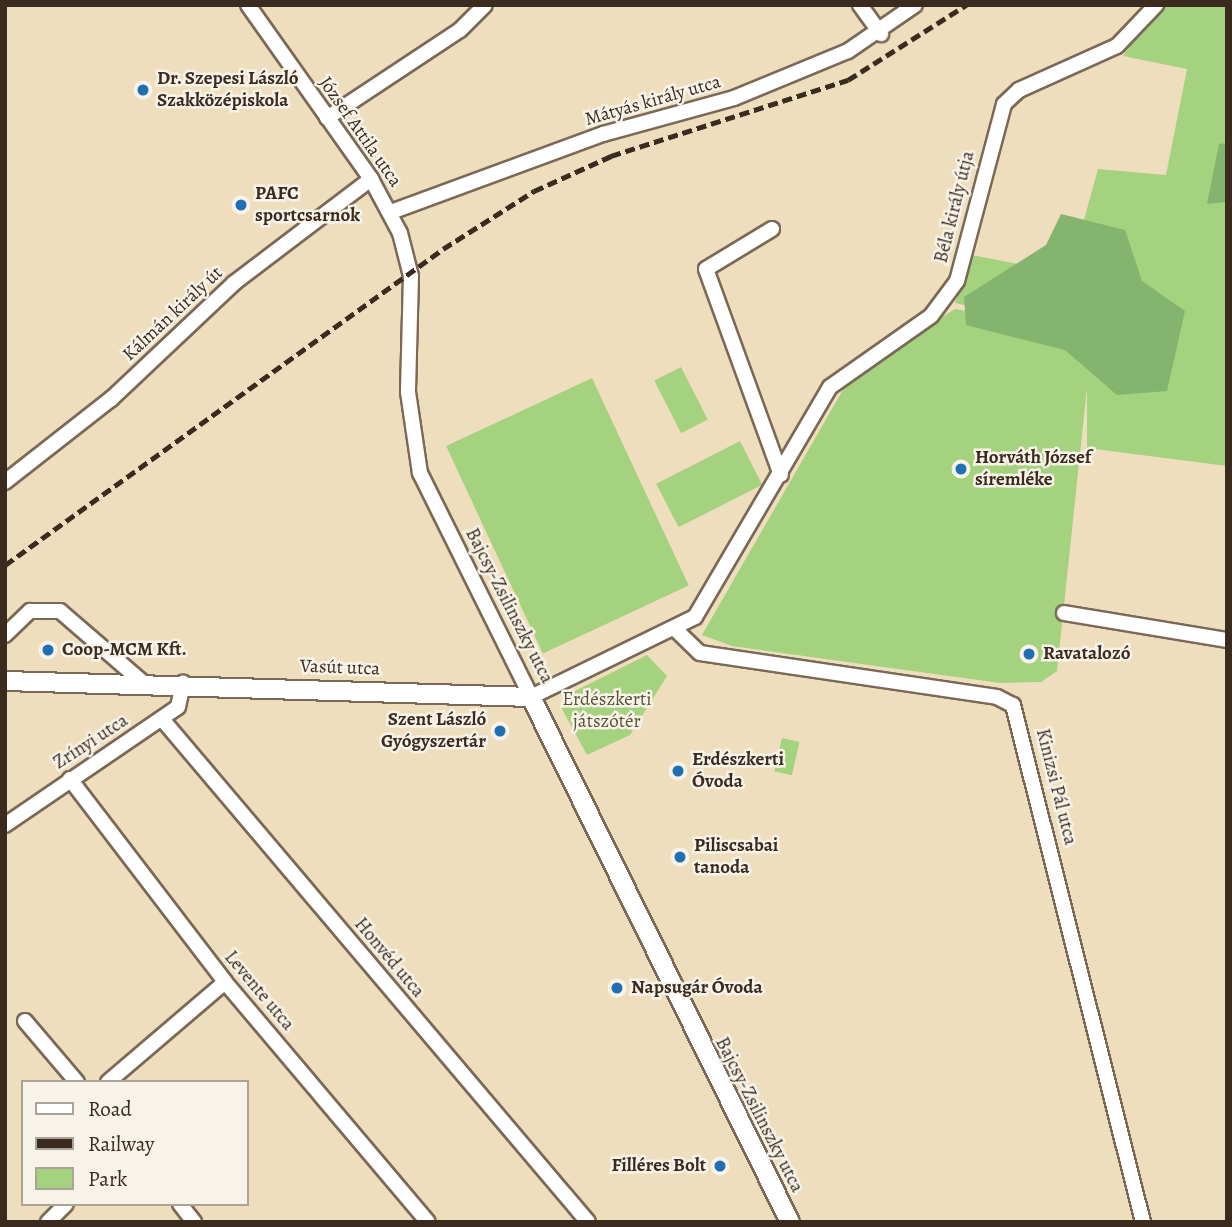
<!DOCTYPE html>
<html>
<head>
<meta charset="utf-8">
<style>
  body { margin:0 }
  #map { position:relative; width:1232px; height:1227px; overflow:hidden; background:#efdebe; font-family:Alegreya,serif }
  div>[style] { position:absolute }
  .green>* { inset:0; background:#a5d27f; transform-origin:0 0 }
  .forest>* { inset:0; background:#84b46e }
  .roads { filter:drop-shadow(2px 0 #7a6956) drop-shadow(-2px 0 #7a6956) drop-shadow(0 2px #7a6956) drop-shadow(0 -2px #7a6956) }
  .minor>* { height:14px; margin:-7px; padding:0 7px; transform-origin:7px; border-radius:7px; background:#fff }
  .tertiary>* { height:18px; margin:-9px; padding:0 9px; transform-origin:9px; border-radius:9px; background:#fff }
  .rail>* { height:4.5px; margin-top:-2.25px; transform-origin:0; background:repeating-linear-gradient(90deg,#3b2a1e 0 10px,transparent 0 15px) }
  .dots>* { width:19px; height:19px; translate:-50% -50%; box-sizing:border-box; border:4px solid #f7f3e8; border-radius:50% }
  span { translate:-50% -50%; white-space:nowrap; text-align:center; line-height:1.15; -webkit-text-stroke:5px #f7f3e8; paint-order:stroke }
  .poi-label { font-size:19px; color:#3b2a1e; font-weight:700 }
  .left { translate:0 -50%; text-align:left }
  .right { translate:-100% -50%; text-align:right }
  .street-label { font-size:19px; color:#3b2a1e }
  .park-label { font-size:19px; color:#565436 }
  .frame { position:absolute; inset:0; border:7px solid #3b2a1e; pointer-events:none }
  .legend { position:absolute; left:21px; top:1080px; width:228px; height:126px; box-sizing:border-box; background:#f7f3e8; border:2px solid #aca397; margin:0; padding:9px 12px; list-style:none; font-size:21px; color:#3b2a1e }
  .legend li { display:flex; align-items:center; gap:14px; height:35px }
  .legend b { width:35px; border:2px solid #aca397 }
</style>
</head>
<body>
<div id="map">
  <div class="green">
    <i style="clip-path:polygon(1158px 5px,1227px 5px,1227px 466px,1087px 448px,1087px 388px,1057px 671px,1041px 682px,1000px 683px,732px 646px,702px 635px,852px 374px,955px 309px,1061px 328px,955px 303px,972px 255px,1069px 274px,1098px 169px,1166px 175px,1187px 69px,1123px 56px)"></i>
    <i style="left:681px;top:367px;width:59px;height:30px;rotate:63deg"></i>
    <i style="left:592px;top:378px;width:229px;height:161px;rotate:65deg"></i>
    <i style="left:740px;top:441px;width:49px;height:94px;rotate:63deg"></i>
    <i style="clip-path:polygon(647px 655px,667px 676px,630px 735px,587px 755px,562px 709px,565px 696px)"></i>
    <i style="left:782px;top:738px;width:18px;height:34px;rotate:13deg"></i>
  </div>
  <div class="forest">
    <i style="clip-path:polygon(1227px 143px,1227px 202px,1207px 204px,1219px 144px)"></i>
    <i style="clip-path:polygon(1061px 214px,1125px 230px,1142px 281px,1185px 311px,1167px 391px,1117px 395px,1065px 350px,966px 325px,964px 297px,1046px 245px)"></i>
  </div>
  <div class="roads">
    <div class="minor">
      <i style="left:248px;top:5px;width:213px;rotate:54.7deg"></i>
      <i style="left:371px;top:179px;width:61px;rotate:61.8deg"></i>
      <i style="left:400px;top:233px;width:44px;rotate:75.7deg"></i>
      <i style="left:411px;top:276px;width:116px;rotate:91.5deg"></i>
      <i style="left:408px;top:392px;width:82px;rotate:81.6deg"></i>
      <i style="left:420px;top:473px;width:250px;rotate:63.6deg"></i>
      <i style="left:531px;top:697px;width:182px;rotate:-26deg"></i>
      <i style="left:695px;top:617px;width:267px;rotate:-59.6deg"></i>
      <i style="left:830px;top:387px;width:123px;rotate:-35.1deg"></i>
      <i style="left:931px;top:316px;width:44px;rotate:-53.4deg"></i>
      <i style="left:957px;top:281px;width:183px;rotate:-75.1deg"></i>
      <i style="left:1004px;top:104px;width:21px;rotate:-43deg"></i>
      <i style="left:1019px;top:90px;width:107px;rotate:-24.2deg"></i>
      <i style="left:1117px;top:46px;width:57px;rotate:-46.4deg"></i>
      <i style="left:860px;top:5px;width:36px;rotate:54deg"></i>
      <i style="left:327px;top:118px;width:159px;rotate:-33.5deg"></i>
      <i style="left:460px;top:30px;width:35px;rotate:-45deg"></i>
      <i style="left:391px;top:212px;width:226px;rotate:-20.2deg"></i>
      <i style="left:603px;top:134px;width:136px;rotate:-15.4deg"></i>
      <i style="left:734px;top:98px;width:123px;rotate:-22.4deg"></i>
      <i style="left:848px;top:51px;width:81px;rotate:-34.5deg"></i>
      <i style="left:772px;top:229px;width:77px;rotate:148.8deg"></i>
      <i style="left:706px;top:269px;width:219px;rotate:70deg"></i>
      <i style="left:5px;top:482px;width:135px;rotate:-38.1deg"></i>
      <i style="left:111px;top:399px;width:169px;rotate:-43.3deg"></i>
      <i style="left:234px;top:283px;width:172px;rotate:-37.2deg"></i>
      <i style="left:1064px;top:613px;width:165px;rotate:9.4deg"></i>
      <i style="left:676px;top:630px;width:33px;rotate:44deg"></i>
      <i style="left:700px;top:653px;width:300px;rotate:8.4deg"></i>
      <i style="left:997px;top:697px;width:18px;rotate:27deg"></i>
      <i style="left:1013px;top:705px;width:533px;rotate:75.89deg"></i>
      <i style="left:5px;top:635px;width:35px;rotate:-44deg"></i>
      <i style="left:30px;top:611px;width:30px"></i>
      <i style="left:60px;top:611px;width:115px;rotate:40.8deg"></i>
      <i style="left:162px;top:719px;width:659px;rotate:49.74deg"></i>
      <i style="left:70px;top:779px;width:255px;rotate:52.6deg"></i>
      <i style="left:225px;top:982px;width:314px;rotate:49.8deg"></i>
      <i style="left:5px;top:825px;width:209px;rotate:-34.3deg"></i>
      <i style="left:178px;top:707px;width:25px;rotate:-78deg"></i>
      <i style="left:25px;top:1021px;width:80px;rotate:49.6deg"></i>
      <i style="left:108px;top:1082px;width:154px;rotate:-40.5deg"></i>
      <i style="left:180px;top:1204px;width:23px;rotate:52deg"></i>
      <i style="left:48px;top:1222px;width:25px;rotate:-45deg"></i>
    </div>
    <div class="tertiary">
      <i style="left:5px;top:681px;width:526px;rotate:1.74deg"></i>
      <i style="left:531px;top:697px;width:585px;rotate:63.74deg"></i>
    </div>
  </div>
  <div class="rail">
    <i style="left:5px;top:565px;width:540px;rotate:-35.81deg"></i>
    <i style="left:443px;top:249px;width:108px;rotate:-32.5deg"></i>
    <i style="left:534px;top:191px;width:85px;rotate:-24.4deg"></i>
    <i style="left:611px;top:156px;width:249px;rotate:-17.8deg"></i>
    <i style="left:848px;top:80px;width:140px;rotate:-32.4deg"></i>
  </div>
  <div class="dots">
    <i style="left:143px;top:90px;background:#1f6fb2"></i>
    <i style="left:241px;top:205px;background:#1f6fb2"></i>
    <i style="left:961px;top:469px;background:#1f6fb2"></i>
    <i style="left:48px;top:650px;background:#1f6fb2"></i>
    <i style="left:1029px;top:654px;background:#1f6fb2"></i>
    <i style="left:500px;top:731px;background:#1f6fb2"></i>
    <i style="left:678px;top:771px;background:#1f6fb2"></i>
    <i style="left:680px;top:857px;background:#1f6fb2"></i>
    <i style="left:617px;top:988px;background:#1f6fb2"></i>
    <i style="left:720px;top:1166px;background:#1f6fb2"></i>
  </div>
  <div class="poi-label">
    <span class="left" style="left:157px;top:90px">Dr. Szepesi László<br>Szakközépiskola</span>
    <span class="left" style="left:255px;top:205px">PAFC<br>sportcsarnok</span>
    <span class="left" style="left:975px;top:469px">Horváth József<br>síremléke</span>
    <span class="left" style="left:62px;top:650px">Coop-MCM Kft.</span>
    <span class="left" style="left:1043px;top:654px">Ravatalozó</span>
    <span class="right" style="left:486px;top:731px">Szent László<br>Gyógyszertár</span>
    <span class="left" style="left:692px;top:771px">Erdészkerti<br>Óvoda</span>
    <span class="left" style="left:694px;top:857px">Piliscsabai<br>tanoda</span>
    <span class="left" style="left:631px;top:988px">Napsugár Óvoda</span>
    <span class="right" style="left:706px;top:1166px">Filléres Bolt</span>
  </div>
  <div class="street-label">
    <span style="left:653px;top:101px;rotate:-16deg">Mátyás király utca</span>
    <span style="left:360px;top:132px;rotate:55deg">József Attila utca</span>
    <span style="left:955px;top:207px;rotate:-76deg">Béla király útja</span>
    <span style="left:173px;top:314px;rotate:-43deg">Kálmán király út</span>
    <span style="left:509px;top:606px;rotate:63deg">Bajcsy-Zsilinszky utca</span>
    <span style="left:340px;top:668px;rotate:2deg">Vasút utca</span>
    <span style="left:91px;top:742px;rotate:-33deg">Zrínyi utca</span>
    <span style="left:1056px;top:787px;rotate:76deg">Kinizsi Pál utca</span>
    <span style="left:389px;top:958px;rotate:50deg">Honvéd utca</span>
    <span style="left:259px;top:991px;rotate:50deg">Levente utca</span>
    <span style="left:759px;top:1115px;rotate:63deg">Bajcsy-Zsilinszky utca</span>
  </div>
  <div class="park-label">
    <span style="left:607px;top:711px">Erdészkerti<br>játszótér</span>
  </div>
  <div class="frame"></div>
  <ul class="legend">
  <li><b style="height:9px;background:#fff"></b>Road</li>
  <li><b style="height:9px;background:#3b2a1e"></b>Railway</li>
  <li><b style="height:19px;background:#a5d27f"></b>Park</li>
  </ul>
</div>
</body>
</html>
